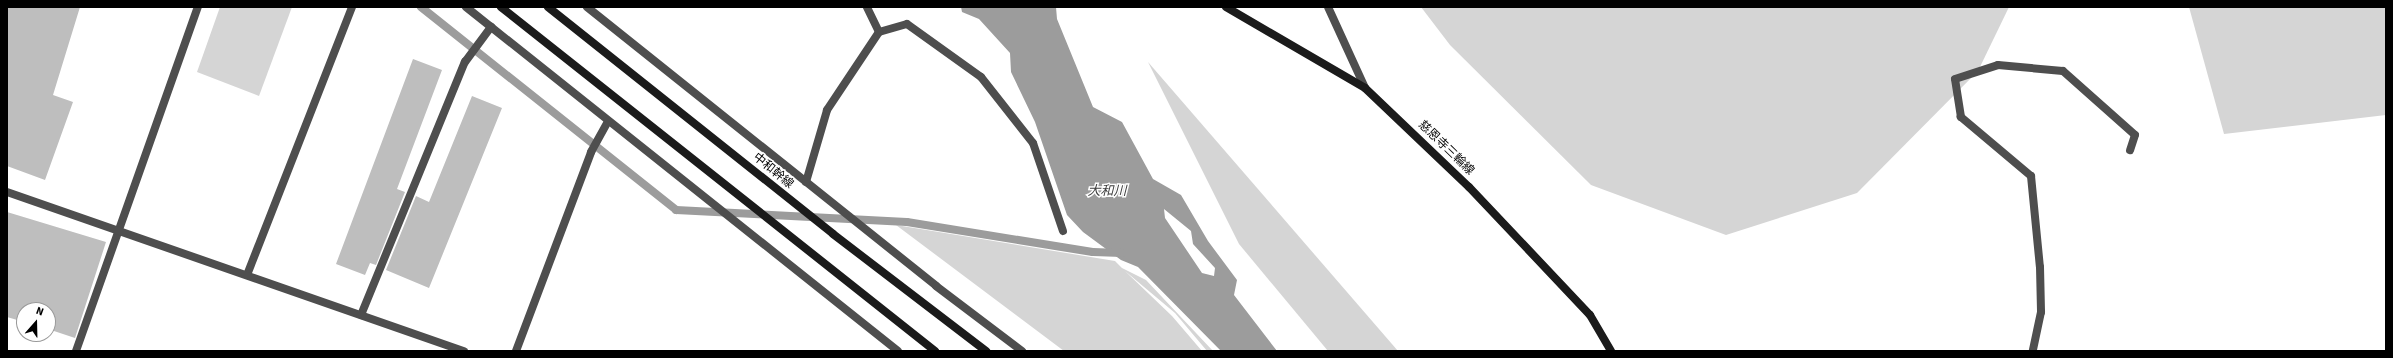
<!DOCTYPE html>
<html>
<head>
<meta charset="utf-8">
<style>
  body { margin:0 }
  #map { position:relative; width:2393px; height:358px; overflow:hidden; background:#fff; font-family:"Source Sans 3","Noto Sans JP",sans-serif }
  div>[style] { position:absolute }
  .green>* { inset:0; background:#d5d5d5 }
  .water>* { inset:0; background:#9c9c9c }
  .stream>* { height:8px; margin:-4px; padding:0 4px; transform-origin:4px; border-radius:4px; background:#9c9c9c }
  .building>* { inset:0; background:#bebebe }
  .service>* { height:8px; margin:-4px; padding:0 4px; transform-origin:4px; border-radius:4px; background:#4e4e4e }
  .minor>* { height:8px; margin:-4px; padding:0 4px; transform-origin:4px; border-radius:4px; background:#4e4e4e }
  .tertiary>* { height:8px; margin:-4px; padding:0 4px; transform-origin:4px; border-radius:4px; background:#4e4e4e }
  .secondary>* { height:8px; margin:-4px; padding:0 4px; transform-origin:4px; border-radius:4px; background:#1b1b1b }
  span { translate:-50% -50%; white-space:nowrap; text-align:center; line-height:1.15; -webkit-text-stroke:3px #fff; paint-order:stroke }
  .street-label { font-size:12px; color:#000 }
  .water-label { font-size:13px; color:#3d3d3d; font-style:italic }
  .frame { position:absolute; inset:0; border:8px solid #000; pointer-events:none }
  .north { position:absolute; left:16px; top:302px; width:40px; height:40px; box-sizing:border-box; background:#fff; border:1px solid #999; border-radius:50%; rotate:20deg; font-size:11px; font-weight:700; line-height:16px; text-align:center; color:#000 }
  .north::after { content:''; display:block; margin:auto; width:14px; height:18px; background:#000; clip-path:polygon(50% 0,100% 100%,50% 72%,0 100%) }
</style>
</head>
<body>
<div id="map">
  <div class="green">
    <i style="clip-path:polygon(220px 7px,292px 7px,259px 96px,197px 72px)"></i>
    <i style="clip-path:polygon(1421px 7px,2009px 7px,1978px 71px,1857px 193px,1726px 235px,1591px 185px,1450px 45px)"></i>
    <i style="clip-path:polygon(2189px 7px,2386px 7px,2386px 115px,2224px 134px)"></i>
    <i style="clip-path:polygon(1148px 62px,1398px 351px,1328px 351px,1239px 244px)"></i>
    <i style="clip-path:polygon(896px 225px,1115px 261px,1122px 268px,1146px 280px,1213px 351px,1207px 351px,1175px 313px,1125px 271px,1172px 316px,1202px 351px,1064px 351px)"></i>
  </div>
  <div class="water">
    <i style="clip-path:polygon(evenodd,961px 7px,1056px 7px,1057px 19px,1093px 107px,1122px 122px,1153px 179px,1181px 195px,1208px 241px,1237px 280px,1234px 295px,1277px 351px,1221px 351px,1138px 267px,1121px 260px,1083px 232px,1067px 215px,1035px 122px,1011px 72px,1010px 53px,979px 19px,962px 12px,961px 7px,1164px 209px,1191px 231px,1193px 244px,1215px 268px,1214px 276px,1202px 273px,1165px 218px,1164px 209px)"></i>
  </div>
  <div class="stream">
    <i style="left:421px;top:7px;width:326px;rotate:38.5deg"></i>
    <i style="left:676px;top:210px;width:231px;rotate:3deg"></i>
    <i style="left:907px;top:222px;width:188px;rotate:9.2deg"></i>
    <i style="left:1093px;top:252px;width:29px;rotate:2deg"></i>
  </div>
  <div class="building">
    <i style="clip-path:polygon(7px 7px,80px 7px,53px 95px,73px 102px,45px 180px,7px 166px)"></i>
    <i style="clip-path:polygon(413px 59px,442px 70px,397px 189px,405px 192px,376px 265px,370px 263px,365px 275px,336px 264px)"></i>
    <i style="clip-path:polygon(472px 96px,502px 108px,429px 288px,386px 270px,416px 196px,429px 202px)"></i>
    <i style="clip-path:polygon(7px 212px,106px 242px,75px 338px,48px 329px,48px 310px,24px 310px,24px 322px,7px 317px)"></i>
  </div>
  <div class="service">
    <i style="left:2031px;top:176px;width:92px;rotate:-139.9deg"></i>
    <i style="left:1961px;top:117px;width:38px;rotate:-99deg"></i>
    <i style="left:1955px;top:79px;width:45px;rotate:-18deg"></i>
    <i style="left:1998px;top:65px;width:65px;rotate:5.3deg"></i>
    <i style="left:2063px;top:71px;width:96px;rotate:41.6deg"></i>
    <i style="left:2135px;top:135px;width:16px;rotate:108deg"></i>
  </div>
  <div class="minor">
    <i style="left:466px;top:7px;width:552px;rotate:38.53deg"></i>
    <i style="left:587px;top:7px;width:447px;rotate:38.6deg"></i>
    <i style="left:936px;top:286px;width:108px;rotate:37.1deg"></i>
    <i style="left:1328px;top:7px;width:89px;rotate:65.4deg"></i>
    <i style="left:879px;top:32px;width:29px;rotate:-16deg"></i>
    <i style="left:907px;top:24px;width:91px;rotate:35.6deg"></i>
    <i style="left:981px;top:77px;width:84px;rotate:51.8deg"></i>
    <i style="left:1033px;top:143px;width:93px;rotate:71.2deg"></i>
    <i style="left:2031px;top:176px;width:91px;rotate:84.4deg"></i>
    <i style="left:2040px;top:267px;width:45px;rotate:88.7deg"></i>
    <i style="left:2041px;top:312px;width:40px;rotate:102deg"></i>
    <i style="left:806px;top:182px;width:75px;rotate:-73.7deg"></i>
    <i style="left:827px;top:110px;width:94px;rotate:-56.3deg"></i>
    <i style="left:879px;top:32px;width:28px;rotate:-116deg"></i>
    <i style="left:247px;top:275px;width:288px;rotate:-68.6deg"></i>
    <i style="left:361px;top:315px;width:274px;rotate:-67.7deg"></i>
    <i style="left:465px;top:62px;width:44px;rotate:-53.4deg"></i>
    <i style="left:76px;top:351px;width:365px;rotate:-70.5deg"></i>
    <i style="left:516px;top:351px;width:213px;rotate:-69.3deg"></i>
    <i style="left:591px;top:152px;width:35px;rotate:-61deg"></i>
  </div>
  <div class="tertiary">
    <i style="left:7px;top:192px;width:484px;rotate:19.2deg"></i>
  </div>
  <div class="secondary">
    <i style="left:501px;top:7px;width:554px;rotate:38.4deg"></i>
    <i style="left:548px;top:7px;width:364px;rotate:38.5deg"></i>
    <i style="left:833px;top:234px;width:193px;rotate:37.4deg"></i>
    <i style="left:1226px;top:7px;width:161px;rotate:30.2deg"></i>
    <i style="left:1365px;top:88px;width:144px;rotate:43.6deg"></i>
    <i style="left:1469px;top:187px;width:176px;rotate:46.6deg"></i>
    <i style="left:1590px;top:315px;width:42px;rotate:59.7deg"></i>
  </div>
  <div class="street-label">
    <span style="left:1446px;top:148px;rotate:44deg">慈恩寺三輪線</span>
    <span style="left:773px;top:171px;rotate:39deg">中和幹線</span>
  </div>
  <div class="water-label">
    <span style="left:1107px;top:191px">大和川</span>
  </div>
  <div class="frame"></div>
  <div class="north">N</div>
</div>
</body>
</html>
